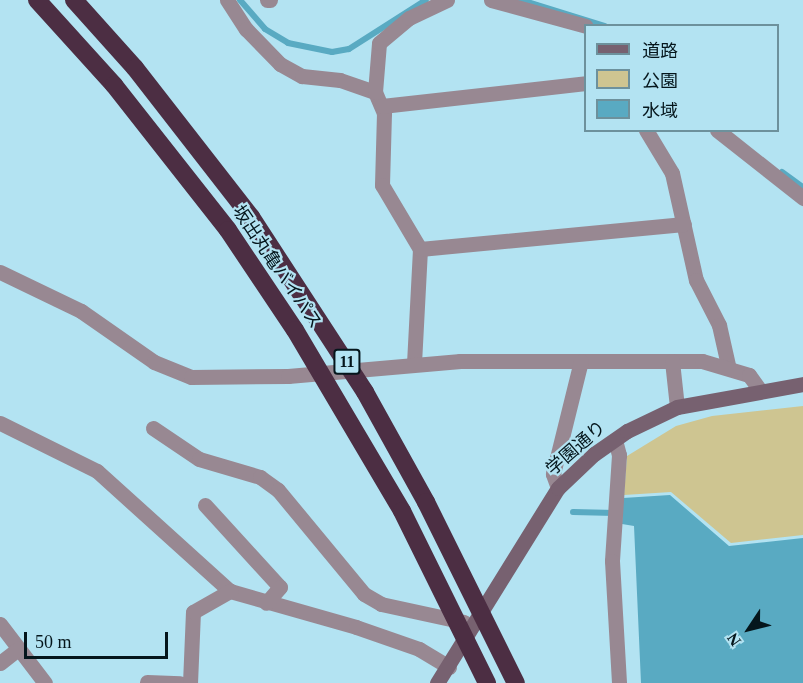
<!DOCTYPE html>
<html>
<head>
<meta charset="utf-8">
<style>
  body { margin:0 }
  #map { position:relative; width:803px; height:683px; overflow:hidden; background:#b3e3f2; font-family:"Times New Roman","Noto Sans JP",serif }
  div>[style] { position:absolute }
  .green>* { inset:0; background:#cec591 }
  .water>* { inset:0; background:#59aac2 }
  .stream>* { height:6px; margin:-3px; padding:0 3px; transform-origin:3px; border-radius:3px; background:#59aac2 }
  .street>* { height:15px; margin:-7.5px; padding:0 7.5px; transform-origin:7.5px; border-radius:7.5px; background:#988892 }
  .secondary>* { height:15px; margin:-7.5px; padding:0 7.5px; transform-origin:7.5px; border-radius:7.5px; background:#776170 }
  .highway>* { height:18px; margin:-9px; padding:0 9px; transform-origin:9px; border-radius:9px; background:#4c2e43 }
  .highway-bridge>* { height:18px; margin:-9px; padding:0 9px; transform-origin:9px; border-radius:9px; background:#4c2e43 }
  span { translate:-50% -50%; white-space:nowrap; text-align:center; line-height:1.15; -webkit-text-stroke:4.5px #b3e3f2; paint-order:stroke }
  .shield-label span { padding:2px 4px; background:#b3e3f2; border:2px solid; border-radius:4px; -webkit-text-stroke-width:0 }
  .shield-label { font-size:16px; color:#05161c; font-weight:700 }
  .street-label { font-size:18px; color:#05161c }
  .legend { position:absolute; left:584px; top:24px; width:195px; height:108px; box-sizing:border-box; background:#b3e3f2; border:2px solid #6d919c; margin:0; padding:8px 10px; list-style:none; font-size:18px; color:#05161c }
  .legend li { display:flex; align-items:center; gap:12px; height:30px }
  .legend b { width:30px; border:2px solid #6d919c }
  .north { position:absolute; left:719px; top:599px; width:60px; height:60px; -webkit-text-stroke:4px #b3e3f2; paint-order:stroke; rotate:235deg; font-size:16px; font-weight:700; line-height:24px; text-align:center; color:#05161c }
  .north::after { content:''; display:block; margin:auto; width:21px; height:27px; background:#05161c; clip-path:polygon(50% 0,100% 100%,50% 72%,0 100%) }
  .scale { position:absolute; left:24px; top:632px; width:144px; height:27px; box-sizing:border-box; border:3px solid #05161c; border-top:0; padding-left:8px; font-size:18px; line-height:21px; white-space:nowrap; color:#05161c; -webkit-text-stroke:4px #b3e3f2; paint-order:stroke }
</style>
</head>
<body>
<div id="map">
  <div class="green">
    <i style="clip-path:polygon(803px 406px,803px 535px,731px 543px,671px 492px,624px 495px,627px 456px,676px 426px,712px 416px)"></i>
  </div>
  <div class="water">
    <i style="clip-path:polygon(670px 495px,729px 546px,803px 538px,803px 683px,641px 683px,634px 526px,622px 524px,623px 498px)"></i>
  </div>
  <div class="stream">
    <i style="left:240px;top:0;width:38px;rotate:49deg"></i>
    <i style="left:265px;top:29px;width:27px;rotate:31deg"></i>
    <i style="left:288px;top:43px;width:45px;rotate:11.6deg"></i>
    <i style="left:332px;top:52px;width:17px;rotate:-10deg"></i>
    <i style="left:349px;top:49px;width:91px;rotate:-32.5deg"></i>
    <i style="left:521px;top:0;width:88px;rotate:17.2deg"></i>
    <i style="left:782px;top:172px;width:26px;rotate:36deg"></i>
    <i style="left:573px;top:512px;width:42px;rotate:1.4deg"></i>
  </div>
  <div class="street">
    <i style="left:227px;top:0;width:35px;rotate:57deg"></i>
    <i style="left:246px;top:29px;width:49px;rotate:45.8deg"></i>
    <i style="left:280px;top:64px;width:25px;rotate:29deg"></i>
    <i style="left:302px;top:76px;width:38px;rotate:6deg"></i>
    <i style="left:340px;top:80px;width:37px;rotate:19deg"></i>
    <i style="left:375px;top:92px;width:23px;rotate:67deg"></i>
    <i style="left:384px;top:113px;width:72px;rotate:91.6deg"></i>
    <i style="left:382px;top:185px;width:74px;rotate:59.3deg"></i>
    <i style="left:420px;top:249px;width:114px;rotate:93deg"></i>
    <i style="left:267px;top:0;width:3px"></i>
    <i style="left:491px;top:0;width:98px;rotate:15.3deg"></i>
    <i style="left:375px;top:92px;width:49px;rotate:-85.3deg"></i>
    <i style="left:379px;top:43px;width:39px;rotate:-40deg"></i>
    <i style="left:409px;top:18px;width:42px;rotate:-25.3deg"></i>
    <i style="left:382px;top:106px;width:205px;rotate:-6.4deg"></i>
    <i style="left:646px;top:130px;width:50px;rotate:58.8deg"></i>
    <i style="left:672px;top:173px;width:110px;rotate:77.4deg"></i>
    <i style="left:696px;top:280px;width:51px;rotate:62.9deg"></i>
    <i style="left:719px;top:325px;width:41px;rotate:77.3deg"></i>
    <i style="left:717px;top:130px;width:110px;rotate:38.3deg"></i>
    <i style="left:420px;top:249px;width:265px;rotate:-5.4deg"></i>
    <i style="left:0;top:272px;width:90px;rotate:25.7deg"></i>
    <i style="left:81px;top:311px;width:89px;rotate:34.9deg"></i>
    <i style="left:154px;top:362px;width:40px;rotate:22deg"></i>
    <i style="left:191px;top:377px;width:97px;rotate:-0.6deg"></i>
    <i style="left:288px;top:376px;width:173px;rotate:-5deg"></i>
    <i style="left:460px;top:361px;width:242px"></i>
    <i style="left:702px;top:361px;width:49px;rotate:16.6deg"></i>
    <i style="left:749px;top:375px;width:19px;rotate:54deg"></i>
    <i style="left:672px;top:361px;width:46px;rotate:83.8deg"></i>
    <i style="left:0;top:423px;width:108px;rotate:26.3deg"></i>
    <i style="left:97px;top:471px;width:179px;rotate:42.1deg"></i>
    <i style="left:230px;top:591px;width:131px;rotate:15.9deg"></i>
    <i style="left:356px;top:627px;width:67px;rotate:19.2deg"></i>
    <i style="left:419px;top:649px;width:35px;rotate:31deg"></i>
    <i style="left:153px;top:428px;width:55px;rotate:34deg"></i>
    <i style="left:199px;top:459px;width:64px;rotate:16.4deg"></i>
    <i style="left:260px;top:477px;width:22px;rotate:36deg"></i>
    <i style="left:278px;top:490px;width:135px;rotate:50.4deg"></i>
    <i style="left:364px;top:594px;width:20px;rotate:30deg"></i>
    <i style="left:381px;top:604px;width:85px;rotate:12.2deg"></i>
    <i style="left:615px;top:440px;width:16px;rotate:75deg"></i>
    <i style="left:619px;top:455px;width:106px;rotate:93.8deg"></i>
    <i style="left:612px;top:561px;width:122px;rotate:86.7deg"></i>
    <i style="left:558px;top:488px;width:15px;rotate:-110deg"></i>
    <i style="left:553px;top:474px;width:116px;rotate:-76.1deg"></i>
    <i style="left:205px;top:505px;width:111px;rotate:47.6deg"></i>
    <i style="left:280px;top:587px;width:21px;rotate:131deg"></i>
    <i style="left:0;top:624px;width:74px;rotate:52.7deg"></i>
    <i style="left:0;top:663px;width:23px;rotate:-38deg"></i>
    <i style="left:147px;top:682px;width:33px;rotate:2deg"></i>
    <i style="left:190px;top:683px;width:71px;rotate:-87.6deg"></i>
    <i style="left:193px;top:612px;width:43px;rotate:-29.6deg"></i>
  </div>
  <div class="secondary">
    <i style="left:437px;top:683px;width:229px;rotate:-58.2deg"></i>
    <i style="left:558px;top:488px;width:50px;rotate:-43.4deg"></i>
    <i style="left:594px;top:454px;width:40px;rotate:-34.9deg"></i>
    <i style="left:627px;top:431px;width:55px;rotate:-25.6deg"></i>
    <i style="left:677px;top:407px;width:128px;rotate:-10.3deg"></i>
  </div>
  <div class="highway">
    <i style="left:37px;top:0;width:115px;rotate:47.8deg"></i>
    <i style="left:74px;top:0;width:91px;rotate:48.1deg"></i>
  </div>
  <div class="highway-bridge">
    <i style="left:135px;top:68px;width:189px;rotate:52.1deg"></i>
    <i style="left:251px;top:217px;width:209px;rotate:56.9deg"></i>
    <i style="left:365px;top:392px;width:126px;rotate:61deg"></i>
    <i style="left:426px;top:502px;width:202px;rotate:63.6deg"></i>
    <i style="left:114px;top:85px;width:184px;rotate:51.8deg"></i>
    <i style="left:228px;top:230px;width:120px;rotate:56.2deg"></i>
    <i style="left:295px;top:330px;width:210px;rotate:59.4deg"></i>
    <i style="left:402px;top:511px;width:192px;rotate:63.7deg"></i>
  </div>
  <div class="shield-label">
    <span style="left:347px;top:362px">11</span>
  </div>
  <div class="street-label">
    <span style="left:277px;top:267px;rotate:56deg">坂出丸亀バイパス</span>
    <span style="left:576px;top:448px;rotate:-41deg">学園通り</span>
  </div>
  <ul class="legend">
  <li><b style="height:8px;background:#776170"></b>道路</li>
  <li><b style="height:16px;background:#cec591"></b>公園</li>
  <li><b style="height:16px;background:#59aac2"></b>水域</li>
  </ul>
  <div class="north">N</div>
  <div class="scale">50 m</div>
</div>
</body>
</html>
